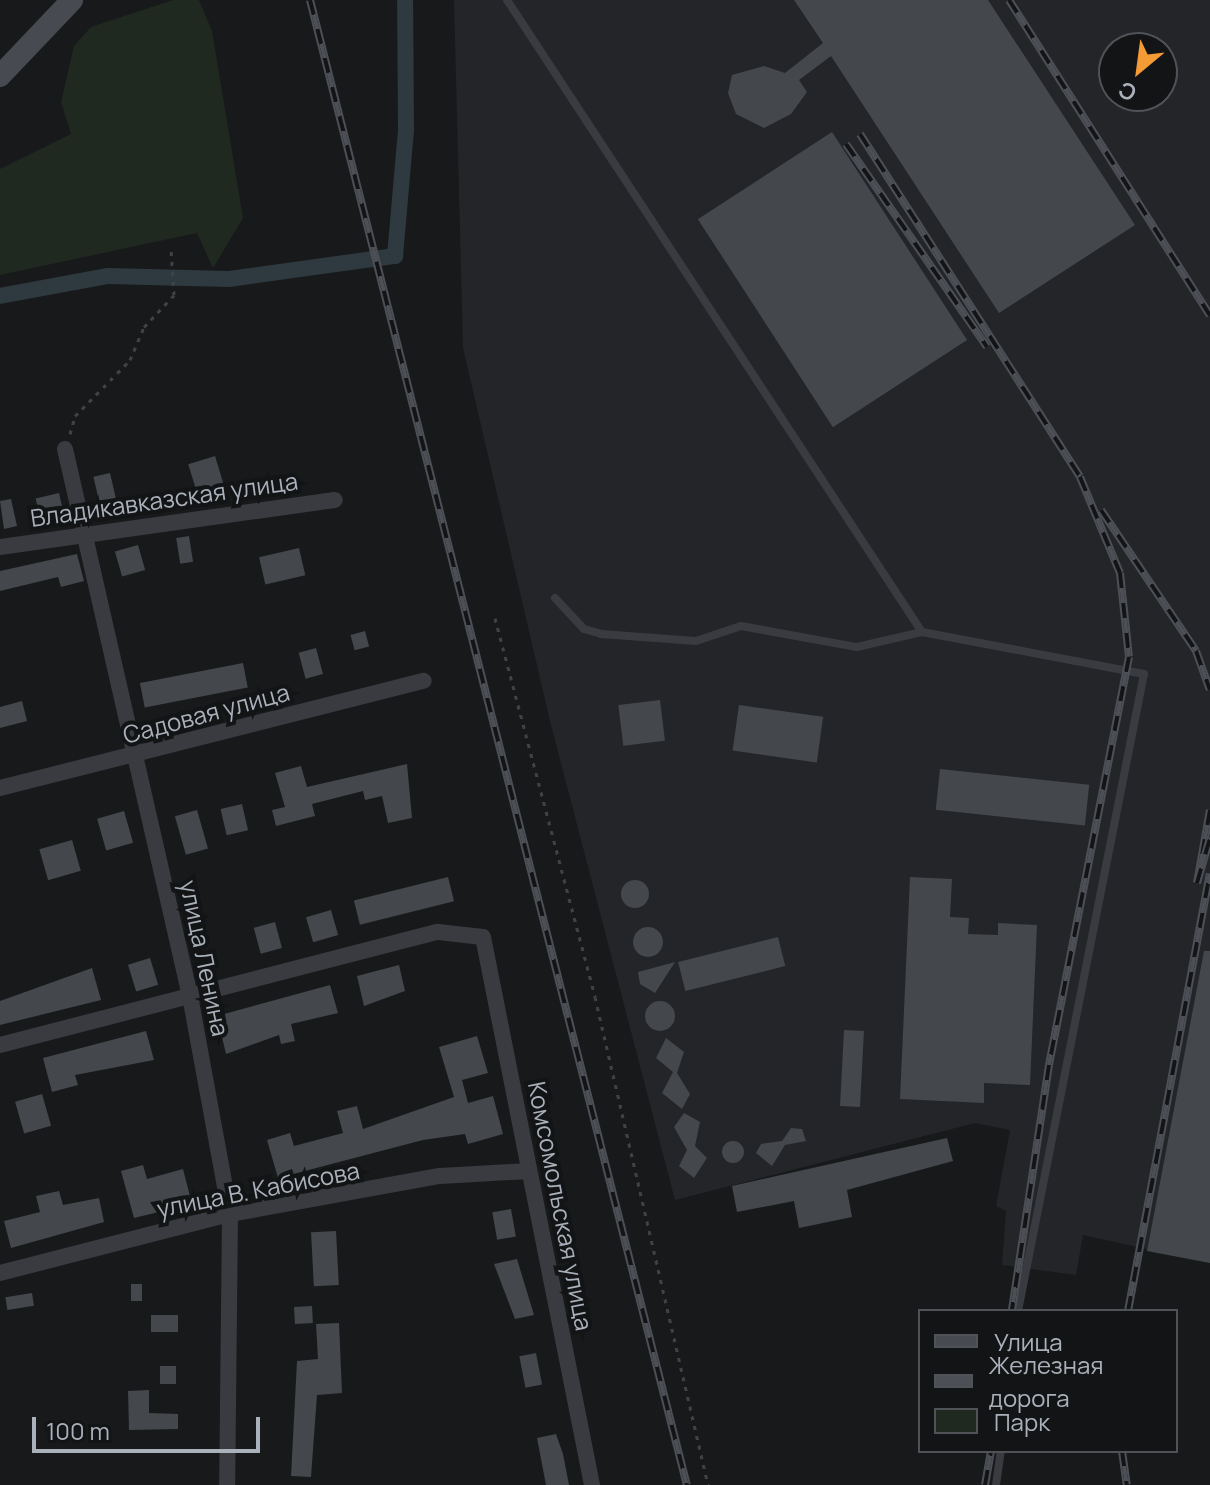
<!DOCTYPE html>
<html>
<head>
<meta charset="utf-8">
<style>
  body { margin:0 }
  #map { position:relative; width:1210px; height:1485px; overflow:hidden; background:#18191b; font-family:Manrope,sans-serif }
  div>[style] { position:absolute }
  .built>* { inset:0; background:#242528 }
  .green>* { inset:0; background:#202920 }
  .canal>* { height:16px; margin:-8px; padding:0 8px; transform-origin:8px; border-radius:8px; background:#2e3a3f }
  .building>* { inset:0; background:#44474b; transform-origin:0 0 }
  .round { border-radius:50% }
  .path>* { height:3px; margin-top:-1.5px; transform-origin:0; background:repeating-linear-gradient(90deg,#3f4247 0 4px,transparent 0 10px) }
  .lane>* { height:8px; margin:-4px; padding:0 4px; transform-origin:4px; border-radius:4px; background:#393b40 }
  .street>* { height:16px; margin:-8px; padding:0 8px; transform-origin:8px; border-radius:8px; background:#393b40 }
  .secondary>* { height:22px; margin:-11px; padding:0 11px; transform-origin:11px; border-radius:11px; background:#474a50 }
  .rail>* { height:8px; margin-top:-4px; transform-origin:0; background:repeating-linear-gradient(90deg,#131416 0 15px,#4c4f55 0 30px); box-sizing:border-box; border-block:2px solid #4c4f55 }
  span { translate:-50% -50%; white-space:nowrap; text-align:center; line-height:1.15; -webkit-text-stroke:8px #131416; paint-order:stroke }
  .street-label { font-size:24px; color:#aab1ba }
  .legend { position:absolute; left:918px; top:1309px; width:260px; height:144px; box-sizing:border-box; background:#131416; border:2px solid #4f5358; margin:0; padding:10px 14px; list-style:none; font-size:24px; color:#aab1ba }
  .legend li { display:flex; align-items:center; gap:16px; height:40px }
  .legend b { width:40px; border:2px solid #4f5358 }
  .north { position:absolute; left:1098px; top:32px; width:80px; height:80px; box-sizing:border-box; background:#131416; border:2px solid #4f5358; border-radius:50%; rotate:209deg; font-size:22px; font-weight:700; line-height:32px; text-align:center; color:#aab1ba }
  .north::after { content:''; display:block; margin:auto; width:28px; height:36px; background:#f59b36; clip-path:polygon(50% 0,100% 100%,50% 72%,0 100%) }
  .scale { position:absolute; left:32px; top:1417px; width:228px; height:36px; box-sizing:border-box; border:4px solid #aab1ba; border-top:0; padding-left:10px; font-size:24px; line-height:28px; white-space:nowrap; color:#aab1ba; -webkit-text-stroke:6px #131416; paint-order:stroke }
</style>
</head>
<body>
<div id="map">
  <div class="built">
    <i style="clip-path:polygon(evenodd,454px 0,1210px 0,1210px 1263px,1083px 1235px,1076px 1275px,1002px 1265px,1006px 1211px,996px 1206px,1010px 1130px,975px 1123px,675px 1200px,550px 721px,463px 348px,454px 0,1114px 48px,1162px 48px,1162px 96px,1114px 96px,1114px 48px)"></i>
  </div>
  <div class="green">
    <i style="clip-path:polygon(173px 0,199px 0,212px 31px,243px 218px,213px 268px,197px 233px,0 275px,0 169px,71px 134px,61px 102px,74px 46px,91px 27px)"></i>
  </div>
  <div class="canal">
    <i style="left:0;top:296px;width:110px;rotate:-10.5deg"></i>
    <i style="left:108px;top:276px;width:121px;rotate:1.4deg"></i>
    <i style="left:229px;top:279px;width:168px;rotate:-7.9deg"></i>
    <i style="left:395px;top:256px;width:127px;rotate:-85deg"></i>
    <i style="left:406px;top:129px;width:129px;rotate:-90.4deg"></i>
  </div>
  <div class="building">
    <i style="clip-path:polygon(794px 0,988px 0,1135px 225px,999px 313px,831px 56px,799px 80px,807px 92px,791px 114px,764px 128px,736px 114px,728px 93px,732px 75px,764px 66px,785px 73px,823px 43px)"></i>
    <i style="left:832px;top:132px;width:248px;height:160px;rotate:57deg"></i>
    <i style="left:215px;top:456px;width:31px;height:28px;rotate:73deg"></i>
    <i style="left:110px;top:473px;width:36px;height:17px;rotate:77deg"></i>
    <i style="left:59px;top:493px;width:22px;height:24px;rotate:77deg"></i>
    <i style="clip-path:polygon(11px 499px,17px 526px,4px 529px,0 501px)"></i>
    <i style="left:189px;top:536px;width:26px;height:13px;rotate:81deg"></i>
    <i style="left:138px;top:545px;width:26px;height:24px;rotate:74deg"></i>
    <i style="left:299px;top:548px;width:28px;height:41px;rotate:77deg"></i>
    <i style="clip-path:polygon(77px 554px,84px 581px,61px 587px,58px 577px,0 591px,0 571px)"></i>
    <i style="left:365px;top:631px;width:16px;height:15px;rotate:75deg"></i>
    <i style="left:316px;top:648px;width:27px;height:18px;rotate:75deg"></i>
    <i style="left:243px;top:663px;width:25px;height:105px;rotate:79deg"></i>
    <i style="left:660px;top:700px;width:41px;height:42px;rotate:83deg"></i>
    <i style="clip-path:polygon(22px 701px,27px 721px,0 728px,0 707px)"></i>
    <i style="left:739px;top:705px;width:85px;height:46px;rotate:8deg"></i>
    <i style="clip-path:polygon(407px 764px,412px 818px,388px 823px,382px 796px,365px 800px,363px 791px,312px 804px,315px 816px,276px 826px,272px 810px,285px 807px,275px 773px,301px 766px,307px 787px)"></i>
    <i style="left:940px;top:769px;width:150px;height:41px;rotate:6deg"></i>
    <i style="left:242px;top:804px;width:27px;height:22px;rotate:77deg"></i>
    <i style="left:197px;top:810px;width:40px;height:23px;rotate:74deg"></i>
    <i style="left:124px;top:811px;width:33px;height:28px;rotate:74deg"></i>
    <i style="left:72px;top:840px;width:32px;height:34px;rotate:74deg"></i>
    <i style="left:448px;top:877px;width:25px;height:97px;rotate:76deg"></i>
    <i style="clip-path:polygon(910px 877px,952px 879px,950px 917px,969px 918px,968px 934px,998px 935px,998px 923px,1037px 925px,1030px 1085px,984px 1083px,984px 1103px,900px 1099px)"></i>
    <i class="round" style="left:621px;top:880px;width:28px;height:28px"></i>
    <i style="left:331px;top:910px;width:26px;height:26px;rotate:74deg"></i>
    <i style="left:275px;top:922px;width:27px;height:22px;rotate:75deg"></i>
    <i class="round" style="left:633px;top:927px;width:30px;height:30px"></i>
    <i style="left:778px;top:937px;width:30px;height:103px;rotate:76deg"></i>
    <i style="clip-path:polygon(1204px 951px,1210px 951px,1210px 1263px,1147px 1251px)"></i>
    <i style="left:150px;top:958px;width:28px;height:23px;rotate:73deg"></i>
    <i style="clip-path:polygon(675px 962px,655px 993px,640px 984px,638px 972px)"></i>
    <i style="clip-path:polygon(399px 965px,405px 991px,364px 1006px,357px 976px)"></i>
    <i style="clip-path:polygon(92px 968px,101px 1000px,0 1025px,0 1001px)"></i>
    <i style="clip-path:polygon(330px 985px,338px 1013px,291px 1024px,295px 1041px,281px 1044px,279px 1035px,226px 1054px,217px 1016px)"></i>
    <i class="round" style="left:645px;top:1001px;width:30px;height:30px"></i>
    <i style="left:844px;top:1030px;width:20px;height:76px;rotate:3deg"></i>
    <i style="clip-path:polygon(146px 1031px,154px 1060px,75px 1075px,78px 1085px,52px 1092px,43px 1058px)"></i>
    <i style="clip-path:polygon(477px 1036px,488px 1073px,462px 1080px,468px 1103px,493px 1096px,503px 1134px,468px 1144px,465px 1134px,423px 1140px,278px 1178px,267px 1140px,290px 1133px,294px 1146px,343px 1133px,337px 1111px,357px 1106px,363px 1129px,454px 1097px,439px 1047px)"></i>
    <i style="clip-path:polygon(666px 1038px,684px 1052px,677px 1073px,690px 1094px,682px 1109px,662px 1093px,673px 1072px,656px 1058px)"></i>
    <i style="left:42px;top:1094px;width:33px;height:28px;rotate:74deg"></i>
    <i style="clip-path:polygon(684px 1113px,700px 1122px,695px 1146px,707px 1158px,694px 1178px,679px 1166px,687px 1150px,674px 1127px)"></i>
    <i style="clip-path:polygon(791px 1128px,802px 1129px,806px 1141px,785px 1145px,772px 1166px,756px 1153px,761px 1144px,782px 1141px)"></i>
    <i style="clip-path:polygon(947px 1138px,953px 1161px,847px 1190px,852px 1217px,799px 1228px,794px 1201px,737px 1212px,732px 1186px)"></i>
    <i class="round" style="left:722px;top:1141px;width:22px;height:22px"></i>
    <i style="clip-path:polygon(143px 1165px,147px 1179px,183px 1169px,192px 1204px,134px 1218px,121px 1171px)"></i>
    <i style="clip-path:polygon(59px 1191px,63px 1205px,99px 1198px,104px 1222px,11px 1248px,4px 1221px,40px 1212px,36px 1196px)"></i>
    <i style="left:511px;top:1209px;width:28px;height:19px;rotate:80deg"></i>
    <i style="left:336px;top:1231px;width:54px;height:25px;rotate:87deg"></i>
    <i style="clip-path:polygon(517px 1259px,534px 1315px,515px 1319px,494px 1264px)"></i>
    <i style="left:131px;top:1284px;width:11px;height:17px"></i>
    <i style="left:32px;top:1293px;width:13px;height:27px;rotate:81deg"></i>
    <i style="left:312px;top:1306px;width:17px;height:18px;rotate:87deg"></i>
    <i style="left:151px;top:1315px;width:27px;height:17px"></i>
    <i style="clip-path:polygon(339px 1323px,342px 1393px,317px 1395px,311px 1477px,291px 1476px,297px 1361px,318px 1359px,316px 1324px)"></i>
    <i style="left:536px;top:1353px;width:32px;height:17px;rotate:79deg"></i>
    <i style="left:160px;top:1366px;width:16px;height:18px"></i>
    <i style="clip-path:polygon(149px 1390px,149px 1413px,178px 1414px,178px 1429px,129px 1430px,128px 1391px)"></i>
    <i style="clip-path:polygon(556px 1434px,563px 1454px,569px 1485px,546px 1485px,537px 1438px)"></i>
  </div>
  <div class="path">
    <i style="left:70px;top:434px;width:19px;rotate:-74deg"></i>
    <i style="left:75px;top:416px;width:78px;rotate:-45.5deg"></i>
    <i style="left:130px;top:360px;width:36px;rotate:-67deg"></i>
    <i style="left:144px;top:327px;width:44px;rotate:-46.8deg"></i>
    <i style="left:174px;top:295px;width:46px;rotate:-93.7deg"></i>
    <i style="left:495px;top:618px;width:392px;rotate:75.2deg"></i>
    <i style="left:595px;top:997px;width:501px;rotate:76.96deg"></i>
  </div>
  <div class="lane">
    <i style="left:507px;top:0;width:756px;rotate:56.71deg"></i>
    <i style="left:922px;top:632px;width:226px;rotate:10.7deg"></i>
    <i style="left:1144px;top:674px;width:649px;rotate:101.19deg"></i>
    <i style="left:555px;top:598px;width:42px;rotate:46.9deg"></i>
    <i style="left:584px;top:629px;width:18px;rotate:16deg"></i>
    <i style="left:601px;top:634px;width:95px;rotate:4.2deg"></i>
    <i style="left:696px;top:641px;width:47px;rotate:-18.4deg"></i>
    <i style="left:741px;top:626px;width:118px;rotate:10.3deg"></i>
    <i style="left:857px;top:647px;width:67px;rotate:-13deg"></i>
    <i style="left:996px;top:1485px;width:34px;rotate:-82deg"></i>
  </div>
  <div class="street">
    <i style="left:65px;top:449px;width:561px;rotate:77.13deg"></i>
    <i style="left:190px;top:996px;width:222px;rotate:79.6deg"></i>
    <i style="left:230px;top:1214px;width:271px;rotate:90.6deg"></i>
    <i style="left:0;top:547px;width:338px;rotate:-8deg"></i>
    <i style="left:0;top:788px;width:437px;rotate:-14.2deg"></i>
    <i style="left:0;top:1045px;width:452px;rotate:-14.5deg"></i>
    <i style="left:438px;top:932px;width:45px;rotate:6.3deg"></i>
    <i style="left:483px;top:937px;width:559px;rotate:78.75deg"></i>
    <i style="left:0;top:1273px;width:237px;rotate:-14.4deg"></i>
    <i style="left:230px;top:1214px;width:213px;rotate:-10.3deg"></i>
    <i style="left:440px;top:1176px;width:89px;rotate:-3.2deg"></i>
  </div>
  <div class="secondary">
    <i style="left:0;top:76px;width:105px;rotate:-46.5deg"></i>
  </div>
  <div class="rail">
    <i style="left:310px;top:0;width:1532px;rotate:75.76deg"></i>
    <i style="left:1009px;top:0;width:374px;rotate:57.5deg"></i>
    <i style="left:860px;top:134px;width:407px;rotate:57.3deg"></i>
    <i style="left:1080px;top:477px;width:104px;rotate:67.4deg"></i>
    <i style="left:1120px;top:573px;width:84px;rotate:83.9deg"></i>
    <i style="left:1129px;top:657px;width:416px;rotate:101.1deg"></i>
    <i style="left:1049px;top:1065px;width:249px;rotate:98.6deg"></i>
    <i style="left:846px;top:144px;width:247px;rotate:55.2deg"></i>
    <i style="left:1101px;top:510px;width:170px;rotate:56deg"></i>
    <i style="left:1196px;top:651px;width:41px;rotate:70.3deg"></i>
    <i style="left:1210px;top:810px;width:74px;rotate:100.1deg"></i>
    <i style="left:1197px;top:883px;width:47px;rotate:-73.9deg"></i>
    <i style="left:1128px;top:1311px;width:445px;rotate:-79.4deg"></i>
    <i style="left:1122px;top:1451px;width:34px;rotate:82deg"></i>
    <i style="left:985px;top:1485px;width:35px;rotate:-80deg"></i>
  </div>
  <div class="street-label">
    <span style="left:164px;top:499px;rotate:-8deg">Владикавказская улица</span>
    <span style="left:206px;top:713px;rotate:-15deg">Садовая улица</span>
    <span style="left:205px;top:958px;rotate:78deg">улица Ленина</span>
    <span style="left:258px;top:1189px;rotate:-11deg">улица В. Кабисова</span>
    <span style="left:561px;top:1206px;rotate:79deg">Комсомольская улица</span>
  </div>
  <ul class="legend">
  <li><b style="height:10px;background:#474a50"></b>Улица</li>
  <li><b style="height:10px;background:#4c4f55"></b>Железная дорога</li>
  <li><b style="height:22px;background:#202920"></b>Парк</li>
  </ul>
  <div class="north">С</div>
  <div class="scale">100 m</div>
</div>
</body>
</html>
